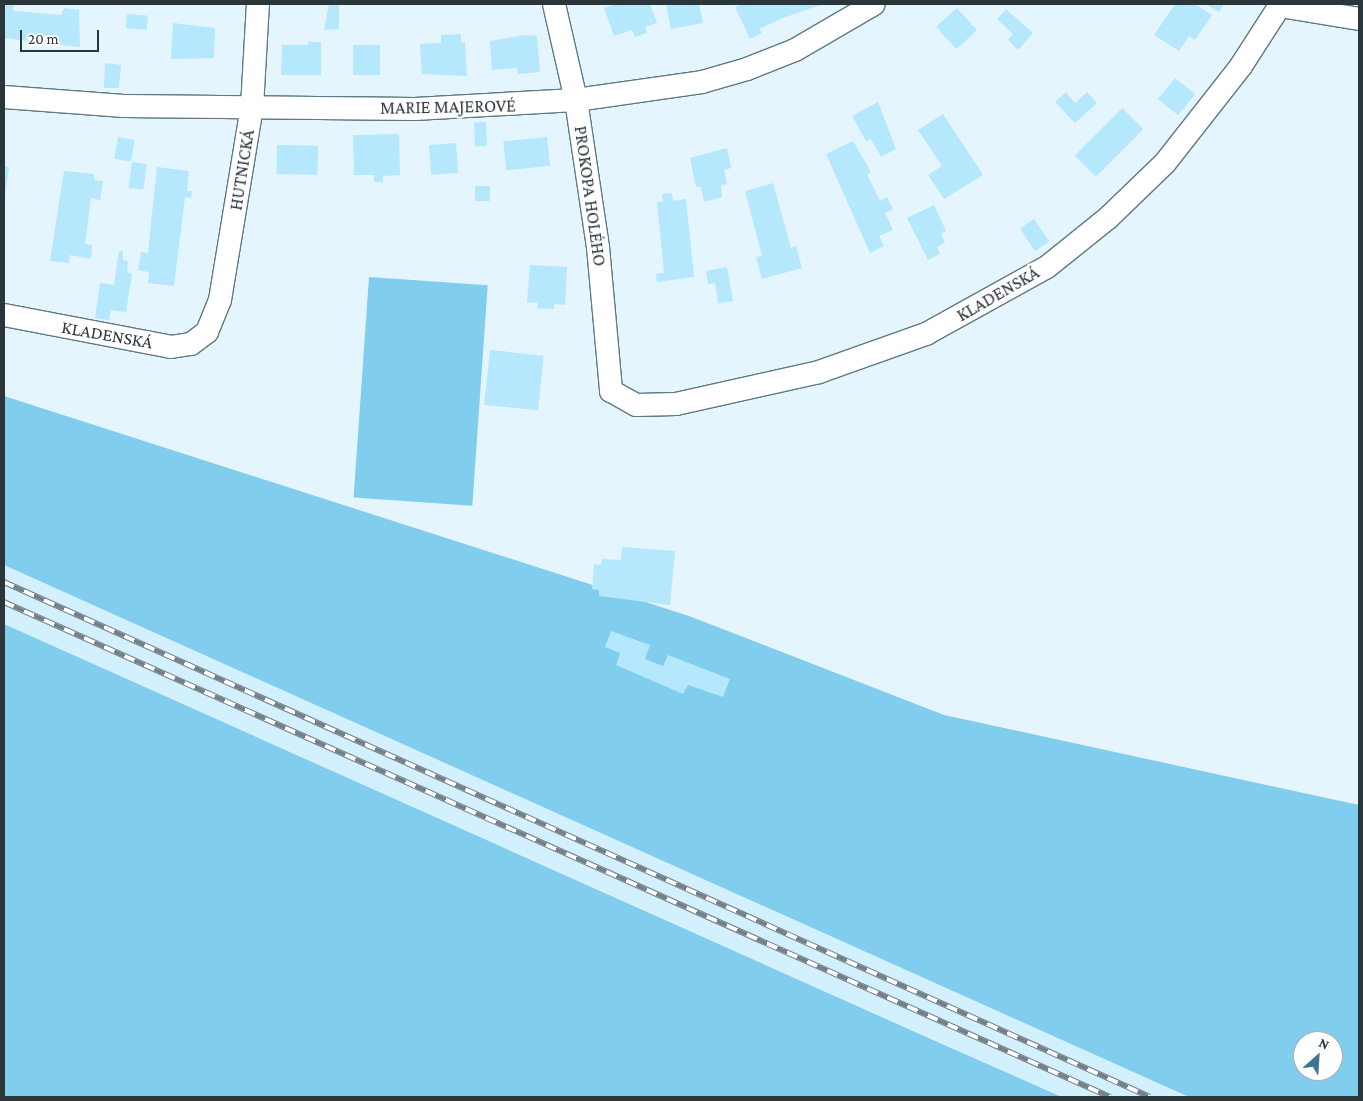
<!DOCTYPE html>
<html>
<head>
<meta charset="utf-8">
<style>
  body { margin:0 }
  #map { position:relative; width:1363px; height:1101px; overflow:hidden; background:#e4f5fe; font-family:"Crimson Pro",serif }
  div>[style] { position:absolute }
  .built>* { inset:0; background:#d3f0fe }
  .green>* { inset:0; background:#80cded; transform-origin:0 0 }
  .building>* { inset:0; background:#b5e7fd; transform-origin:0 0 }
  .roads { filter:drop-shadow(1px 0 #5f7985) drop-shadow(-1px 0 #5f7985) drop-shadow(0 1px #5f7985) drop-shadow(0 -1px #5f7985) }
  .street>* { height:22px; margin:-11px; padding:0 11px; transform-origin:11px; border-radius:11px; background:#fff }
  .rail>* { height:5.5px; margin-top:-2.75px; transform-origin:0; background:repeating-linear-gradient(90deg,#fff 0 11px,#738087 0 22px); box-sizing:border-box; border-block:1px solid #738087 }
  span { translate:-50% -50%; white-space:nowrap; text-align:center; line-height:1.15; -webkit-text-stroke:5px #fff; paint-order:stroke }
  .street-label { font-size:18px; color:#2b363b }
  .frame { position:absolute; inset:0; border:5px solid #2b363b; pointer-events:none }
  .north { position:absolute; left:1293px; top:1031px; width:50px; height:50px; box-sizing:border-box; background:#fff; border:1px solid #aaafb1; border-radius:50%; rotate:26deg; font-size:14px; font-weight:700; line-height:20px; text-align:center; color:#2b363b }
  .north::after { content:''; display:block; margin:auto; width:18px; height:22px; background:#3c778f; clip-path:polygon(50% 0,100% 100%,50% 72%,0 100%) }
  .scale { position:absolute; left:20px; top:30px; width:79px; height:22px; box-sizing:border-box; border:2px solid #2b363b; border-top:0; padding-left:6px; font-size:15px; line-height:18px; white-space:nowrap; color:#2b363b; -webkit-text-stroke:4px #fff; paint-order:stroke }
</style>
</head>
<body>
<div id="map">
  <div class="built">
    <i style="clip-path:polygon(4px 565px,982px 1003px,1189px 1097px,1062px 1097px,4px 624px)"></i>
  </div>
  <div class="green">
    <i style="left:369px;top:277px;width:119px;height:221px;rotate:4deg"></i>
    <i style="clip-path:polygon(evenodd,4px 396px,689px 616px,944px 715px,1359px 805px,1359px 1097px,1189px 1097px,4px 565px,4px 396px,1303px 1041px,1333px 1041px,1333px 1071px,1303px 1071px,1303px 1041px)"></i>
    <i style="clip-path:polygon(4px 624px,942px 1044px,1062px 1097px,4px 1097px)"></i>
  </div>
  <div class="building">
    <i style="clip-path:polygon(4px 4px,14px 4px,13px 11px,61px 15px,64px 8px,79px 10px,80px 47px,4px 38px)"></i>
    <i style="clip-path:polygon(329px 4px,339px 4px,339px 29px,324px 30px)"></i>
    <i style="clip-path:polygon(616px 4px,650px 4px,657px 23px,645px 27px,647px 33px,635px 37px,632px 30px,614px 36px,604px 8px)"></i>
    <i style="clip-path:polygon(666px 4px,699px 4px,703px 23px,671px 29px)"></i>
    <i style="clip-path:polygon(742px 4px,823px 4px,783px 18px,759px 29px,762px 33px,750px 39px,735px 7px)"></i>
    <i style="clip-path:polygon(1175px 4px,1195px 4px,1212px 15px,1195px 40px,1189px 36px,1179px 51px,1154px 35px)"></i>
    <i style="clip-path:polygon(1205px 4px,1224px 4px,1219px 12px)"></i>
    <i style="left:957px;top:8px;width:30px;height:28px;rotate:48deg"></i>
    <i style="clip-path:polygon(1006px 9px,1033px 33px,1018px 50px,1008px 40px,1013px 34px,997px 19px)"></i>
    <i style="left:127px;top:14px;width:21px;height:14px;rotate:5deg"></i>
    <i style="clip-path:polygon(173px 23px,215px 28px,214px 58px,171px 59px)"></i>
    <i style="clip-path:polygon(461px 34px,461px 42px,465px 42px,467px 76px,422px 74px,420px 44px,441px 43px,441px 35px)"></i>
    <i style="clip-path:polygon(524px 35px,537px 36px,540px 72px,518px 74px,517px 68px,492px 70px,490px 41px)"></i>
    <i style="clip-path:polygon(308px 42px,321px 42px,321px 75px,281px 75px,282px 45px,308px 45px)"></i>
    <i style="left:353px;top:45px;width:27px;height:30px"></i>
    <i style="clip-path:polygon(105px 63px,121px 65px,119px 88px,104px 88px)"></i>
    <i style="left:1175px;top:78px;width:26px;height:27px;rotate:39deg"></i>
    <i style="clip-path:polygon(1066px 92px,1075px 103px,1087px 92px,1097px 103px,1075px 123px,1055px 102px)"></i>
    <i style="clip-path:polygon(878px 102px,896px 149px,881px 157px,871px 139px,866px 141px,852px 116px)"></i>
    <i style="left:1122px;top:108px;width:30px;height:67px;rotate:45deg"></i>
    <i style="clip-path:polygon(943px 114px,983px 175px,944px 199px,928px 175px,942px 166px,918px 130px)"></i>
    <i style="left:486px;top:122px;width:24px;height:12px;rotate:88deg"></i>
    <i style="clip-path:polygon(399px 134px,400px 175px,383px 176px,383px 182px,374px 182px,374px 175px,354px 175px,353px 135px)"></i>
    <i style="left:118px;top:137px;width:17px;height:22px;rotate:10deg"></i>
    <i style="left:547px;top:137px;width:29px;height:44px;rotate:84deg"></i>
    <i style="clip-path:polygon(853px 141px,871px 172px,867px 174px,880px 201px,887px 197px,893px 209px,885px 213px,893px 230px,879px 236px,884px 246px,870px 253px,826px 154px)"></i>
    <i style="left:456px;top:143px;width:30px;height:27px;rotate:86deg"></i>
    <i style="left:277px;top:145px;width:41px;height:29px;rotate:1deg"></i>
    <i style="clip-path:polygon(727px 148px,731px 168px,724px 170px,727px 184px,721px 185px,722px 197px,704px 202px,701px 187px,696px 187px,690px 158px)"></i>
    <i style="left:132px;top:162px;width:15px;height:26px;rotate:8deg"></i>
    <i style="clip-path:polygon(4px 166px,9px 167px,5px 195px,4px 195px)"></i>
    <i style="clip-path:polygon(157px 167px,189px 171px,187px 191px,192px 191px,191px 198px,185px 197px,174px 286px,148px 283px,149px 272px,138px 270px,141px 252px,148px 253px)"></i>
    <i style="clip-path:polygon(64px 171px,94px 174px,94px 180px,103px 181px,100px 200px,91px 198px,85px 244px,92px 245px,91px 259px,70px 255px,69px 263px,50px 261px)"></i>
    <i style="clip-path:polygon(773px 183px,791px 248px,796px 246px,802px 268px,762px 279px,756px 257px,762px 256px,745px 191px)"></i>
    <i style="left:490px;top:186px;width:15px;height:15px;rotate:90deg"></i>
    <i style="clip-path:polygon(672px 193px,673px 201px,686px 199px,694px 277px,657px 282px,656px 274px,664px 273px,657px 202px,663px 202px,662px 194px)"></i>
    <i style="clip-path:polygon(934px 205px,946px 231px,941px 234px,945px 242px,937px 247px,940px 254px,928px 260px,907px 218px)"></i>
    <i style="left:1034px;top:219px;width:27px;height:17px;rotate:56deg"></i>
    <i style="clip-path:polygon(119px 251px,123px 251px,123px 260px,128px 261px,127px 273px,132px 274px,126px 312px,111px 310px,109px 320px,95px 318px,100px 283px,114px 285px)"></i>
    <i style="clip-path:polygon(530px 265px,567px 267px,565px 305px,554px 304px,554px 309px,537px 308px,538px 303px,527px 302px)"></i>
    <i style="clip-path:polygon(727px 267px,733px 301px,718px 303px,715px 283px,708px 284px,706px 271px)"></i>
    <i style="left:490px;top:350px;width:54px;height:55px;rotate:6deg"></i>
    <i style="clip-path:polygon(622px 547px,675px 551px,670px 605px,599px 596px,599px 590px,592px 589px,594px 564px,601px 565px,602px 559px,621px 560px)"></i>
    <i style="clip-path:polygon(611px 631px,650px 645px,645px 659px,663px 666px,668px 655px,730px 679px,723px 697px,688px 685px,683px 694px,616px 665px,620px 653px,605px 647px)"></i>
  </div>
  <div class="roads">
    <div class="street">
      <i style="left:554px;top:4px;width:98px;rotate:77.1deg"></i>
      <i style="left:576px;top:100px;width:149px;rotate:81.5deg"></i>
      <i style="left:598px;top:247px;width:145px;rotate:84.8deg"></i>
      <i style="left:611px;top:391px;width:29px;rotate:29deg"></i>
      <i style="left:636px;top:405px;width:40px;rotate:-1.4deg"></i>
      <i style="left:676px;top:404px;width:147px;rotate:-12.6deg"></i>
      <i style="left:819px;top:372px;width:114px;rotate:-19.6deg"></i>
      <i style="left:926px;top:334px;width:138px;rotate:-29deg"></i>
      <i style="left:1047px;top:267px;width:78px;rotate:-38.8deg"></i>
      <i style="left:1108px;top:218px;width:79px;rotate:-44deg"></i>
      <i style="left:1165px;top:163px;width:123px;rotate:-51.9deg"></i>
      <i style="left:1241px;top:66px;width:74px;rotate:-57.2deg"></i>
      <i style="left:1280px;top:6px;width:80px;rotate:9.3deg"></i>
      <i style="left:4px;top:97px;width:120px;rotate:4.3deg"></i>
      <i style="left:124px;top:106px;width:291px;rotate:0.6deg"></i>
      <i style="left:415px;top:109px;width:161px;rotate:-3.2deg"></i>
      <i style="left:576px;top:100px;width:127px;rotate:-8.1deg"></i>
      <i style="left:702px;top:82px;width:47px;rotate:-16.1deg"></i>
      <i style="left:747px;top:69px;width:52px;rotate:-21.6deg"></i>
      <i style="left:795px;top:50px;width:91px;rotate:-30.2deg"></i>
      <i style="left:4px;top:315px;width:170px;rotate:10.8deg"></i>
      <i style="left:171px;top:347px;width:20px;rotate:-9deg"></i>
      <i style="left:191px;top:344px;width:20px;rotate:-37deg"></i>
      <i style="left:207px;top:332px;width:35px;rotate:-68deg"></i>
      <i style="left:220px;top:300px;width:196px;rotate:-80.6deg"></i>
      <i style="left:252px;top:107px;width:103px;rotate:-86.7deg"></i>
    </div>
  </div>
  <div class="rail">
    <i style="left:4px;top:582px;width:1256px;rotate:24.2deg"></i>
    <i style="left:4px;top:602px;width:1212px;rotate:24.11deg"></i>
  </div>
  <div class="street-label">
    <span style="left:448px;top:107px;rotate:-1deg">MARIE MAJEROVÉ</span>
    <span style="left:242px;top:170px;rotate:-81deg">HUTNICKÁ</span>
    <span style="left:590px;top:196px;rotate:82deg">PROKOPA HOLÉHO</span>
    <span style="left:998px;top:294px;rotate:-30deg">KLADENSKÁ</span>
    <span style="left:107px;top:335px;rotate:10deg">KLADENSKÁ</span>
  </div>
  <div class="frame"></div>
  <div class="north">N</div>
  <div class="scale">20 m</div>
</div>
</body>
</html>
